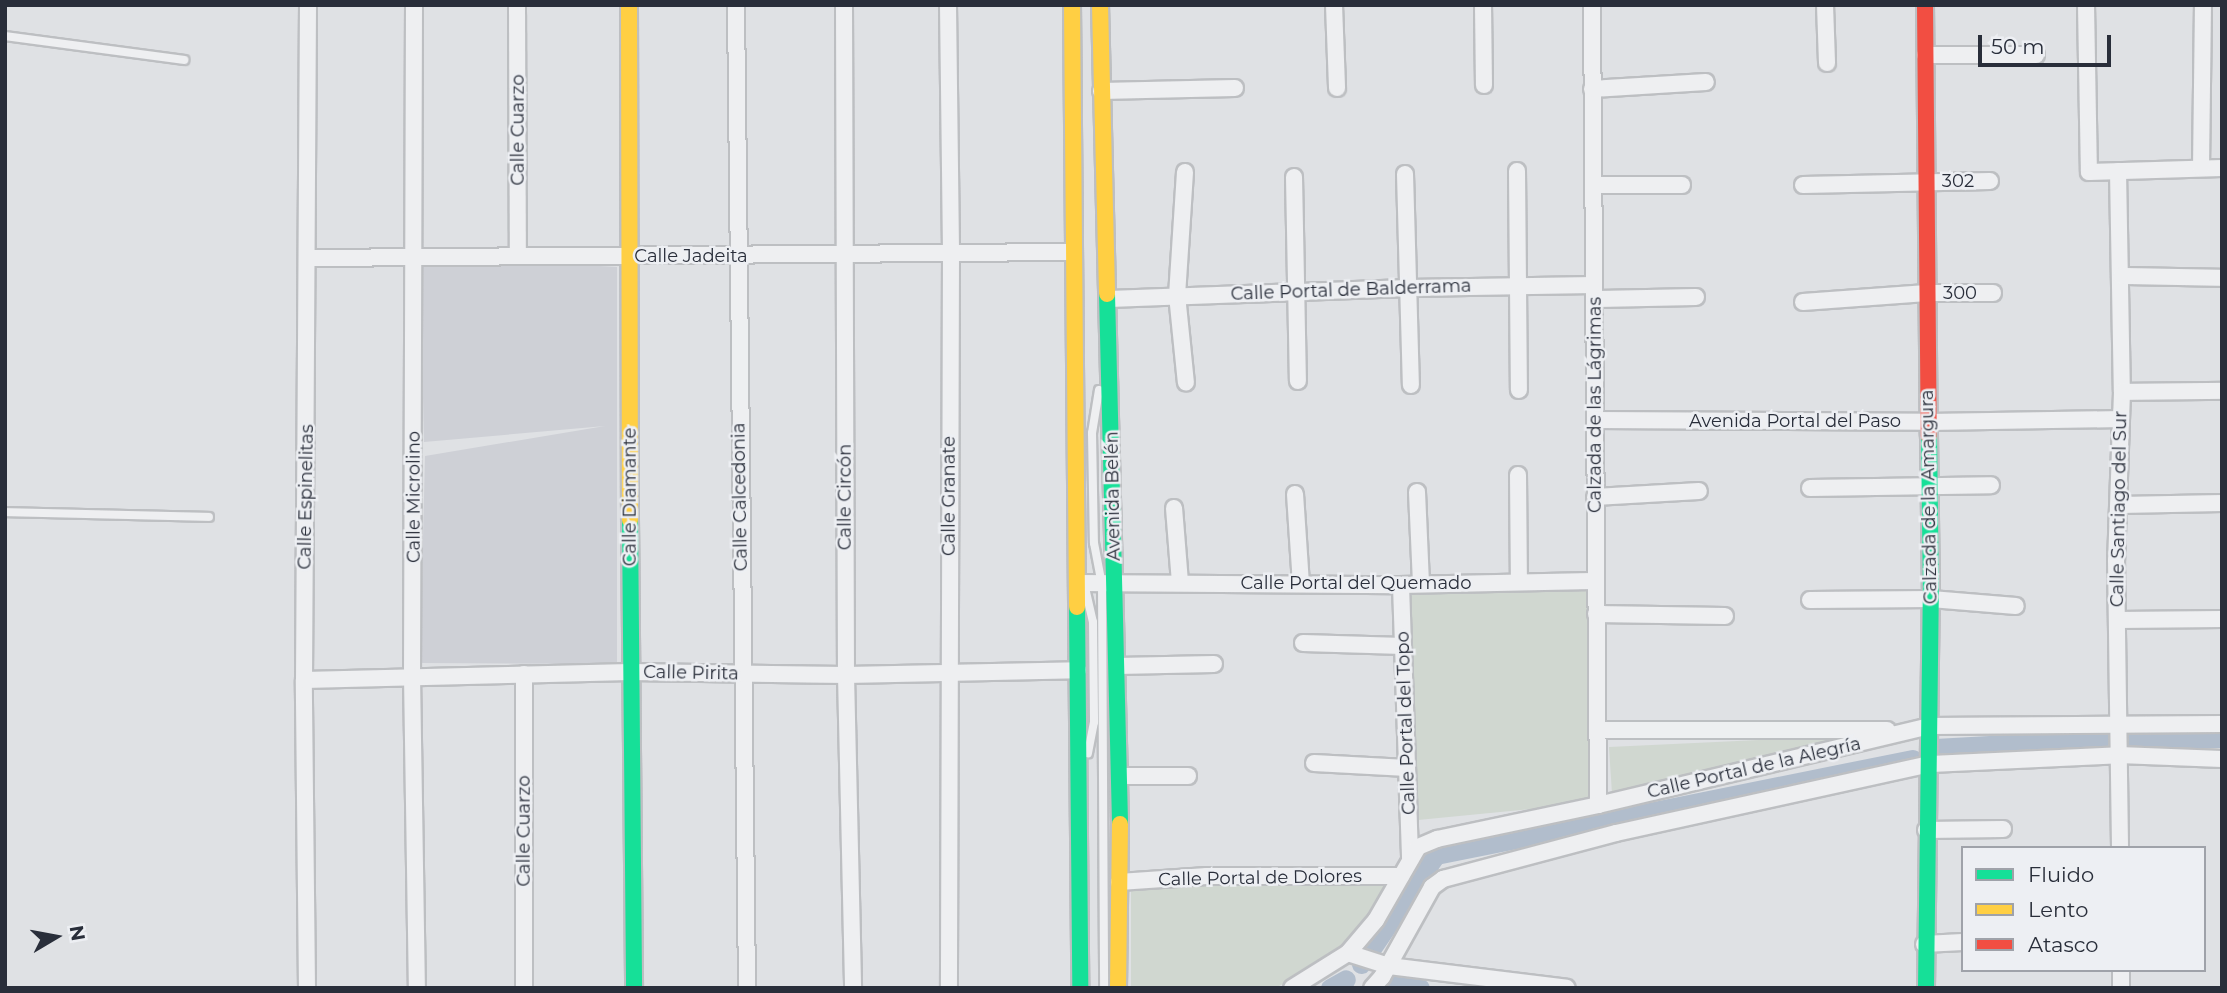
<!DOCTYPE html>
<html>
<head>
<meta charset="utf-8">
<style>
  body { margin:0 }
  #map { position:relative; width:2227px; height:993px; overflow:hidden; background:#dfe1e4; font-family:Montserrat,sans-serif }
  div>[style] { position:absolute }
  .built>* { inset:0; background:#ced0d6 }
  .green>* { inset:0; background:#d0d7d0 }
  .canal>* { height:19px; margin:-9.5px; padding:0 9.5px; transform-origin:9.5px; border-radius:9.5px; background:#b1bdcc }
  .roads { filter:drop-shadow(2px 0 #bdbfc2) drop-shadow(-2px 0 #bdbfc2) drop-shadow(0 2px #bdbfc2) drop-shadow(0 -2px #bdbfc2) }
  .lane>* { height:8px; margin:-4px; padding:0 4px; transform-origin:4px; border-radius:4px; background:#eeeff1 }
  .street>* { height:16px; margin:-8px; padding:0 8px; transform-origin:8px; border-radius:8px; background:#eeeff1 }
  .fast>* { height:16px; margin:-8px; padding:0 8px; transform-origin:8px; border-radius:8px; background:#16e098 }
  .slow>* { height:16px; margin:-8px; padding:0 8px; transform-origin:8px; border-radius:8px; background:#ffcf43 }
  .jam>* { height:16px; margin:-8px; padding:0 8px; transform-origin:8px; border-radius:8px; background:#f24e42 }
  span { translate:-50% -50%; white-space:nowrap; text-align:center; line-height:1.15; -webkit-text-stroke:5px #edeff3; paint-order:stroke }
  .street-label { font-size:18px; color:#292e3a }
  .frame { position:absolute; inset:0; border:7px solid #292e3a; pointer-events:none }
  .legend { position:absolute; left:1961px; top:846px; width:245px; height:126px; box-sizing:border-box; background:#edeff3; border:2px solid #9fa2a9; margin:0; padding:9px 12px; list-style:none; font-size:21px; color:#292e3a }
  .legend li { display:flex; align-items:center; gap:14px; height:35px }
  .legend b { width:35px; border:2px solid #9fa2a9 }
  .north { position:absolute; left:21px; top:902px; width:70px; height:70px; -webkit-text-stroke:5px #edeff3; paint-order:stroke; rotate:80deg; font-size:19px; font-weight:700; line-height:28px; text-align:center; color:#292e3a }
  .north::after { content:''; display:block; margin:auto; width:24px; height:32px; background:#292e3a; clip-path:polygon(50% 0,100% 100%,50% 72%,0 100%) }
  .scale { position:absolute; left:1978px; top:35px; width:133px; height:32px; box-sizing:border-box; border:4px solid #292e3a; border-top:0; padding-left:9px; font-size:21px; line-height:24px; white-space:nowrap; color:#292e3a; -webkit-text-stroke:5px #edeff3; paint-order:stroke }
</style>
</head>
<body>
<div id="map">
  <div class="built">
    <i style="clip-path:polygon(517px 261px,617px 267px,617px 664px,420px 663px,425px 456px,605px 426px,424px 442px,420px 263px)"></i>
  </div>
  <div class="green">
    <i style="clip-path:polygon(1407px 581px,1590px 581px,1592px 803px,1418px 820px,1412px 754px)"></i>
    <i style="clip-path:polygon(1864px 735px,1612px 794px,1609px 747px)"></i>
    <i style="clip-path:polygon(1388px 880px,1344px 953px,1275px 988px,1131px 988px,1131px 888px,1200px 883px)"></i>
  </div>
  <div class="canal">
    <i style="left:2134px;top:738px;width:88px"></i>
    <i style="left:1935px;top:748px;width:178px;rotate:-3.2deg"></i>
    <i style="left:1361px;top:964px;width:132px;rotate:-55.5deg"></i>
    <i style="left:1436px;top:855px;width:486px;rotate:-11.4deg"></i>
    <i style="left:1382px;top:983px;width:38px;rotate:7deg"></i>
    <i style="left:1330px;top:988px;width:18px;rotate:-29deg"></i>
  </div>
  <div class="roads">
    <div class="lane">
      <i style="left:5px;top:36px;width:181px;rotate:7.6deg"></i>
      <i style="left:1099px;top:390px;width:44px;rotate:99.2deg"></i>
      <i style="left:1092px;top:433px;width:110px;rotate:89deg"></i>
      <i style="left:1094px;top:543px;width:43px;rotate:79.2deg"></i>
      <i style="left:1102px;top:585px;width:403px;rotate:89.7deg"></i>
      <i style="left:5px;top:512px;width:204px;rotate:1.4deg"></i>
      <i style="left:1086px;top:592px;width:31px;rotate:77deg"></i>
      <i style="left:1093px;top:622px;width:100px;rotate:89.4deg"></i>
      <i style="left:1094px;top:722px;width:32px;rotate:101deg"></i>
    </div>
    <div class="street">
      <i style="left:414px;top:5px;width:671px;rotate:90.17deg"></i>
      <i style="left:412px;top:676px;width:312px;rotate:89.1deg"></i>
      <i style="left:517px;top:5px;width:250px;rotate:89.8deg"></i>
      <i style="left:736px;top:5px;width:983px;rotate:89.36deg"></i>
      <i style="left:844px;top:5px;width:670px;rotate:89.83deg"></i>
      <i style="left:846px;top:675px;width:313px;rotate:88.7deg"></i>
      <i style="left:948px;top:5px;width:248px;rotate:89.3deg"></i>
      <i style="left:951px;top:253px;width:735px;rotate:90.16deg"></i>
      <i style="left:1334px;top:5px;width:83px;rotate:87.9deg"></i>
      <i style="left:1483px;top:5px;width:80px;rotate:89.3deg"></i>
      <i style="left:1592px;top:5px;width:800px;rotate:89.57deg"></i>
      <i style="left:1825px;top:5px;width:58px;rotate:88deg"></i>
      <i style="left:2086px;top:5px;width:167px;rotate:89deg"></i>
      <i style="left:2089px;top:172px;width:133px;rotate:-1.7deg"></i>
      <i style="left:1925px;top:55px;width:111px"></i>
      <i style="left:1592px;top:89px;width:114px;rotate:-3.5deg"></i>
      <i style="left:1101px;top:91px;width:134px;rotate:-1.3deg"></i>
      <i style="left:2201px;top:168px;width:163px;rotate:-89.3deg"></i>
      <i style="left:1517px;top:171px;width:219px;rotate:89.5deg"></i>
      <i style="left:2118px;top:171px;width:221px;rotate:89deg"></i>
      <i style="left:2122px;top:392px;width:168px;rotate:92deg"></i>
      <i style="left:2116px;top:560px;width:288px;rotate:89.2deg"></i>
      <i style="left:1185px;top:172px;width:123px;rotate:93.7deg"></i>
      <i style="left:1177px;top:295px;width:88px;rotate:84.2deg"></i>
      <i style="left:1405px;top:174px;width:211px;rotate:88.4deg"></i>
      <i style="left:1294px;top:177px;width:204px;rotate:88.9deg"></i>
      <i style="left:1593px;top:185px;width:89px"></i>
      <i style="left:1803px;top:185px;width:187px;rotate:-1.2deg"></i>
      <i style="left:308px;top:258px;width:766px;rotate:-0.45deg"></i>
      <i style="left:2121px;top:276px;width:101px;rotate:1.1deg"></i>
      <i style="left:1109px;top:299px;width:299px;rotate:-2.1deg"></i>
      <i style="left:1408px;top:288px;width:186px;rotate:-0.9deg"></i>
      <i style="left:1594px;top:299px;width:102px;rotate:-1.1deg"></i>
      <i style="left:1803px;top:302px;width:124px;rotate:-4.2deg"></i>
      <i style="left:1927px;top:293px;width:66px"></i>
      <i style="left:2122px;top:392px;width:100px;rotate:-0.6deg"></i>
      <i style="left:1595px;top:420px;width:334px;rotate:0.3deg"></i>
      <i style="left:1929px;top:422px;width:192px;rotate:-0.9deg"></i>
      <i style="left:1518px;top:475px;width:107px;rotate:89.5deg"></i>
      <i style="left:1810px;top:488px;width:181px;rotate:-0.9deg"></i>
      <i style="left:1417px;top:492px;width:92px;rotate:87.5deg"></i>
      <i style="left:1295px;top:494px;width:90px;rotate:86.2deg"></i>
      <i style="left:1595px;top:497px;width:104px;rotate:-3.3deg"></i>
      <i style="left:2120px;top:505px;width:102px;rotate:-1.1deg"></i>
      <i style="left:1174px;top:508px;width:75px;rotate:85.4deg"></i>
      <i style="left:1077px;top:583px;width:324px;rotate:0.4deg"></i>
      <i style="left:1401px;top:585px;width:195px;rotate:-1.2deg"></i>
      <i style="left:1401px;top:585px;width:274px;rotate:88.1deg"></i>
      <i style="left:1810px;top:600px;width:121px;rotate:-0.5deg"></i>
      <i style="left:1931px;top:599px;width:85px;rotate:4.7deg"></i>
      <i style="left:1596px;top:614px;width:129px;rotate:0.9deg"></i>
      <i style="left:2117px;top:620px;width:105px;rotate:-0.5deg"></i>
      <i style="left:1303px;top:643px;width:100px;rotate:1.7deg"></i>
      <i style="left:1117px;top:666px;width:97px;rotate:-1.2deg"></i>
      <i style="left:304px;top:680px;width:326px;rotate:-1.4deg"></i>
      <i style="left:630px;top:672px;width:216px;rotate:0.8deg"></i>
      <i style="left:846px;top:675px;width:232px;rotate:-1.2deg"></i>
      <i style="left:1597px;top:730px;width:290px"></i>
      <i style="left:1314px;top:763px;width:93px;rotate:3.1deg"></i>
      <i style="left:1120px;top:776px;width:68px"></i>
      <i style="left:1926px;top:830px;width:77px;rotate:-0.7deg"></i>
      <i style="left:1119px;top:882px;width:88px;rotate:-3.9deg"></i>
      <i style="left:1207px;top:876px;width:194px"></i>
      <i style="left:1924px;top:944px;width:39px;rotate:-3deg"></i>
      <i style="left:1348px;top:953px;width:43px;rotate:17.6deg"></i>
      <i style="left:1389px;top:966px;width:179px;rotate:7deg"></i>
      <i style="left:2121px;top:970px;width:18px;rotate:90deg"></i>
      <i style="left:307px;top:988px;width:308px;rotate:-90.6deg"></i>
      <i style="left:304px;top:680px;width:675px;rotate:-89.66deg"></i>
      <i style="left:524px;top:988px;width:314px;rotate:-90deg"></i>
      <i style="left:1292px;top:988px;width:66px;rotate:-32deg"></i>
      <i style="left:1348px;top:953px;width:43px;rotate:-49.7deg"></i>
      <i style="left:1376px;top:920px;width:84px;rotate:-60.1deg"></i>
      <i style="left:1418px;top:847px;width:21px;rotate:-23deg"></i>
      <i style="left:1437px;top:839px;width:165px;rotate:-11.9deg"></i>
      <i style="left:1598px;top:805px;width:340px;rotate:-13.4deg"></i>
      <i style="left:1929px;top:726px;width:293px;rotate:-0.4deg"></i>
      <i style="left:1372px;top:988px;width:15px;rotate:-48deg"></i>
      <i style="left:1382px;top:977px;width:103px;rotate:-60.9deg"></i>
      <i style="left:1432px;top:887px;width:14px;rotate:-36deg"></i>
      <i style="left:1443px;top:879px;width:179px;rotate:-14.9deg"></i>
      <i style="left:1616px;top:833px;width:322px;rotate:-12.4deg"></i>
      <i style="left:1931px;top:764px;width:188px;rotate:-2.7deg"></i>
      <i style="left:2119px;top:755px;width:103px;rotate:2.2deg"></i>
    </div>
    <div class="fast">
      <i style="left:1107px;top:294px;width:530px;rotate:88.59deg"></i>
      <i style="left:630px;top:520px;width:468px;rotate:89.5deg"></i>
      <i style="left:1077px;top:607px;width:381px;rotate:89.5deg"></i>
      <i style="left:1926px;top:988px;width:389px;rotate:-89.3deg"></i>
      <i style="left:1931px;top:599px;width:163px;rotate:-90.7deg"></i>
    </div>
    <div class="slow">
      <i style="left:629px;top:5px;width:515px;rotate:89.89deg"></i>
      <i style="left:1072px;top:5px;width:602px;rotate:89.52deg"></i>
      <i style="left:1100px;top:5px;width:289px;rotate:88.6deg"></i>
      <i style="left:1118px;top:988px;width:164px;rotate:-89.3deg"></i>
    </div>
    <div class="jam">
      <i style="left:1925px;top:5px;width:431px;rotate:89.5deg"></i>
    </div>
  </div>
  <div class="street-label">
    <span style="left:518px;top:130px;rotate:-90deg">Calle Cuarzo</span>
    <span style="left:1958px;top:181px">302</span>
    <span style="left:691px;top:256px">Calle Jadeita</span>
    <span style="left:1351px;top:290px;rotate:-2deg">Calle Portal de Balderrama</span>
    <span style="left:1960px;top:293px">300</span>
    <span style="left:1595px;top:405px;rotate:-90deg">Calzada de las Lágrimas</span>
    <span style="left:1795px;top:421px">Avenida Portal del Paso</span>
    <span style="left:949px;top:496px;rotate:-90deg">Calle Granate</span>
    <span style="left:1113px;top:496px;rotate:-91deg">Avenida Belén</span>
    <span style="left:306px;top:497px;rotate:-89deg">Calle Espinelitas</span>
    <span style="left:414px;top:497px;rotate:-90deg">Calle Microlino</span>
    <span style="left:630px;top:497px;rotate:-90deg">Calle Diamante</span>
    <span style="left:740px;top:497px;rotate:-91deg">Calle Calcedonia</span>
    <span style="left:845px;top:497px;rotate:-90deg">Calle Circón</span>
    <span style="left:1929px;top:497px;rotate:-91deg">Calzada de la Amargura</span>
    <span style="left:2119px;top:509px;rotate:-89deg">Calle Santiago del Sur</span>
    <span style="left:1356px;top:583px">Calle Portal del Quemado</span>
    <span style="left:691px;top:673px;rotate:1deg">Calle Pirita</span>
    <span style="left:1406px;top:723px;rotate:-92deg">Calle Portal del Topo</span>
    <span style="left:1754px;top:768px;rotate:-13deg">Calle Portal de la Alegría</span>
    <span style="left:524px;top:831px;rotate:-90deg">Calle Cuarzo</span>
    <span style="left:1260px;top:878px;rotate:-1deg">Calle Portal de Dolores</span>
  </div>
  <div class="frame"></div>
  <ul class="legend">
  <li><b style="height:9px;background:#16e098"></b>Fluido</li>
  <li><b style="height:9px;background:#ffcf43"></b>Lento</li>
  <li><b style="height:9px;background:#f24e42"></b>Atasco</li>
  </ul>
  <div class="north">N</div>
  <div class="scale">50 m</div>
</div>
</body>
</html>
